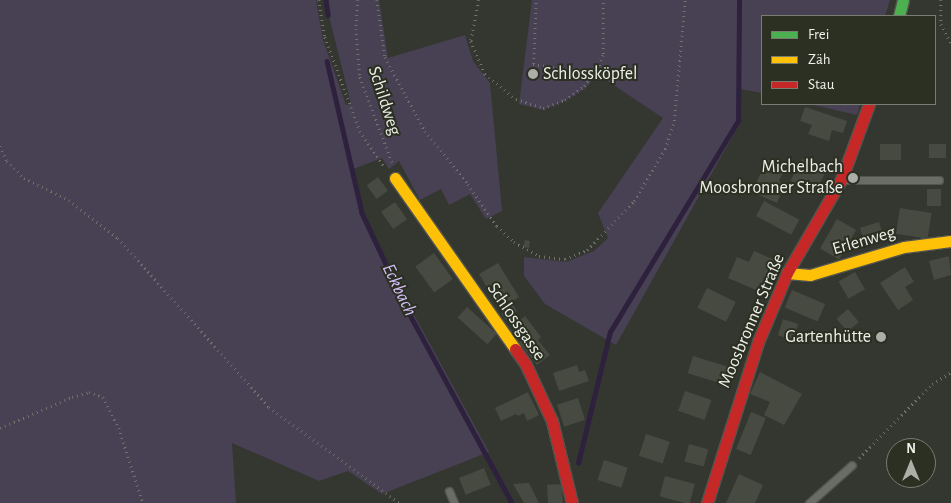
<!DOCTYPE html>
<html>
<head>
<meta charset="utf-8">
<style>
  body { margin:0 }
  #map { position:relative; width:951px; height:503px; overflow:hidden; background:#343630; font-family:"Alegreya Sans",sans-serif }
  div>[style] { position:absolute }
  .green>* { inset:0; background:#484053 }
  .stream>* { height:4.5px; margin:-2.25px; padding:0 2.25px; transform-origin:2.25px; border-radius:2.25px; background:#2d213e }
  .building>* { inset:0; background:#474a40; transform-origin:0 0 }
  .path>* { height:2.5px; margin-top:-1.25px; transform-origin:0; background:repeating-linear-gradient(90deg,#70726c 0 1px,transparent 0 5px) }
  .roads { filter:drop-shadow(1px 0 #52544e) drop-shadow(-1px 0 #52544e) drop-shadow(0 1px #52544e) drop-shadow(0 -1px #52544e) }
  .lane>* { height:7px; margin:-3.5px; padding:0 3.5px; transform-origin:3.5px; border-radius:3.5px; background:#6a6c66 }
  .fast>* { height:11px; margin:-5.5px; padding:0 5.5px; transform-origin:5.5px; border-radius:5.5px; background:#4caf50 }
  .slow>* { height:11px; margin:-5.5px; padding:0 5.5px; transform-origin:5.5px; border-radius:5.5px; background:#ffc107 }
  .jam>* { height:11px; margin:-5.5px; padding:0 5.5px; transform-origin:5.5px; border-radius:5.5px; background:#c62828 }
  .dots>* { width:14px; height:14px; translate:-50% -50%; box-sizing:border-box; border:2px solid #2b3022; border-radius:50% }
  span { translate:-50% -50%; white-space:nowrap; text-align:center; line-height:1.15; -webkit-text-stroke:4px #2b3022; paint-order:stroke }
  .poi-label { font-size:18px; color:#edf0e8 }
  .left { translate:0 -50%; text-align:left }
  .right { translate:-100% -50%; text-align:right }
  .street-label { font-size:18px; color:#edf0e8 }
  .water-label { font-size:19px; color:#d7c0fe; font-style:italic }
  .legend { position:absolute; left:761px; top:15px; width:175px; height:90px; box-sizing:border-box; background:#2b3022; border:1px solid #797d71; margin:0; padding:6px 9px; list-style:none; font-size:15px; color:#edf0e8 }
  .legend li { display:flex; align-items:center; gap:10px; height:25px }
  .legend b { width:25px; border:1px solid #797d71 }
  .north { position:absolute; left:886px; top:438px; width:50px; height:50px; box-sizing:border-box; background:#2b3022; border:1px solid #797d71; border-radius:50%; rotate:0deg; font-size:14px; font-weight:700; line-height:20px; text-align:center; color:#edf0e8 }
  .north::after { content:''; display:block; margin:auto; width:18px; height:22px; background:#acafa8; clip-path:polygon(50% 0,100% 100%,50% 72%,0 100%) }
</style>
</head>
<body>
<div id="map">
  <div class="green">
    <i style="clip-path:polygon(0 0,316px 0,323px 40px,346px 105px,351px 104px,325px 0,379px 0,388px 58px,465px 35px,473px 61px,490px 83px,502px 211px,486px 219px,470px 194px,449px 205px,441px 189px,420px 200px,399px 161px,389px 169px,382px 158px,353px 169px,363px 213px,387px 265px,489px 452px,382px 494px,348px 471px,319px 481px,232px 443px,236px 503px,0 503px)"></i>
    <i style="clip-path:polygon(532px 0,890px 0,885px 16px,762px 16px,762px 93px,740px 89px,741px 121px,616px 345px,545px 304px,524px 276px,524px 257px,566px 262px,594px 251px,608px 238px,598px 213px,663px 118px,597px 74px,586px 88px,565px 101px,543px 110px,519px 104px)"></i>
    <i style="clip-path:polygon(809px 104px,860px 104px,857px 115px)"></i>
  </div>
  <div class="stream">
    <i style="left:326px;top:0;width:15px;rotate:82deg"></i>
    <i style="left:327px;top:61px;width:156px;rotate:77deg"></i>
    <i style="left:362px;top:213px;width:110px;rotate:64.8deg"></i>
    <i style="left:409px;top:313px;width:216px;rotate:61.5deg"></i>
    <i style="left:578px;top:463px;width:135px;rotate:-76.3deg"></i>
    <i style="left:610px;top:332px;width:247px;rotate:-58.8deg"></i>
    <i style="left:738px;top:121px;width:121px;rotate:-89.5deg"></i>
  </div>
  <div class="building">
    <i style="clip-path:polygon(805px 107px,847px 121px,843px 133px,832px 130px,829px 141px,808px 134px,812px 125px,800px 121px)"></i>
    <i style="left:901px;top:144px;width:16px;height:21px;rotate:90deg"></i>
    <i style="left:929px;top:144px;width:17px;height:14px"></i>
    <i style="clip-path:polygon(767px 159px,785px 167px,779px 181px,784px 186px,777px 203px,752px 192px)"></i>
    <i style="left:802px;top:159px;width:27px;height:25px;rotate:28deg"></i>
    <i style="left:378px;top:177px;width:17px;height:14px;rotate:54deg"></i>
    <i style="left:941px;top:189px;width:17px;height:14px;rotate:90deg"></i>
    <i style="left:764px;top:201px;width:40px;height:17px;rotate:28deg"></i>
    <i style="left:395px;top:202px;width:21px;height:17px;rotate:55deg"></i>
    <i style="left:900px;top:208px;width:32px;height:26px;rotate:9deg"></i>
    <i style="left:837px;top:219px;width:22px;height:34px;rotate:30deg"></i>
    <i style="left:879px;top:222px;width:14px;height:20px;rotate:73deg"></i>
    <i style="clip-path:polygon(525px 240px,530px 241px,529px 248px,523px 247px)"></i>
    <i style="clip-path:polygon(754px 251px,777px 261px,763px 293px,728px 278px,737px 257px,749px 262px)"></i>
    <i style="left:434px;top:253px;width:32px;height:23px;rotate:54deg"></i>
    <i style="clip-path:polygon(949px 256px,951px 275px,934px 280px,929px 261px)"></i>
    <i style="clip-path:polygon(498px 263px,519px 297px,510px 303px,505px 295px,495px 301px,479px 274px)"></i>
    <i style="clip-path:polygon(905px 267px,914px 282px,905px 287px,913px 300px,898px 310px,880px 283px)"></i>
    <i style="left:855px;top:272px;width:20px;height:19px;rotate:60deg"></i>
    <i style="left:707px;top:288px;width:32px;height:22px;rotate:26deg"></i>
    <i style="left:792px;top:290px;width:36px;height:19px;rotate:23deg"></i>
    <i style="clip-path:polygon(513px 305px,517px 311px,506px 320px,501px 313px)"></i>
    <i style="left:467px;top:307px;width:40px;height:14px;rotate:42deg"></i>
    <i style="left:848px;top:309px;width:17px;height:15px;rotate:50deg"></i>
    <i style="clip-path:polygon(525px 316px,541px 337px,538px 340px,550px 355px,537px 365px,519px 342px,523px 340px,512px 326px)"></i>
    <i style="left:783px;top:319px;width:16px;height:17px;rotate:18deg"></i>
    <i style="left:881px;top:330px;width:11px;height:9px;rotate:49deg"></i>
    <i style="left:693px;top:356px;width:42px;height:18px;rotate:17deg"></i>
    <i style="clip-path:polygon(577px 365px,579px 372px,585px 370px,589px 381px,559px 391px,553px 373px)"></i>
    <i style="clip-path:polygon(760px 372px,802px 394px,784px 425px,764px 415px,770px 402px,750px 394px)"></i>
    <i style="left:685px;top:391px;width:28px;height:21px;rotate:19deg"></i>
    <i style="clip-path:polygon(528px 392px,539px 415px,527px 421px,524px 413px,518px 416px,516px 414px,501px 421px,495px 408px)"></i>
    <i style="left:578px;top:398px;width:23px;height:22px;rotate:72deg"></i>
    <i style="left:751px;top:412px;width:16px;height:40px;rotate:22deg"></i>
    <i style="left:646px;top:434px;width:25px;height:23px;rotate:18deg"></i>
    <i style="left:689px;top:444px;width:20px;height:18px;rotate:15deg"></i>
    <i style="left:604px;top:460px;width:25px;height:21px;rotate:18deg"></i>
    <i style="left:484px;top:468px;width:18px;height:27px;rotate:68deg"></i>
    <i style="clip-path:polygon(739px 474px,763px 485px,755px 503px,726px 503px)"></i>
    <i style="left:665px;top:476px;width:31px;height:21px;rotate:15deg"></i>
    <i style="clip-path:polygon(529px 483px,539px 503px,524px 503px,513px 484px)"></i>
    <i style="left:562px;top:484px;width:19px;height:15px;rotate:87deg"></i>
  </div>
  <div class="path">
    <i style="left:319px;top:0;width:37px;rotate:81deg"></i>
    <i style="left:325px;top:37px;width:100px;rotate:69.6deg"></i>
    <i style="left:360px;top:131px;width:42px;rotate:55.6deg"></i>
    <i style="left:358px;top:0;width:29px;rotate:94deg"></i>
    <i style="left:356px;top:29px;width:48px;rotate:85.2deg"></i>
    <i style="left:360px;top:77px;width:91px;rotate:69.4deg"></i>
    <i style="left:377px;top:0;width:58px;rotate:82deg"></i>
    <i style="left:385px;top:57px;width:84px;rotate:61.6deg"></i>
    <i style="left:425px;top:131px;width:68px;rotate:50.9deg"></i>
    <i style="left:468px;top:184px;width:51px;rotate:55.4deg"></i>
    <i style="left:497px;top:226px;width:23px;rotate:43deg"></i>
    <i style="left:514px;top:242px;width:29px;rotate:29deg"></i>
    <i style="left:539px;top:256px;width:26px;rotate:7deg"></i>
    <i style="left:565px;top:259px;width:24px;rotate:-22deg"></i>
    <i style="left:587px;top:250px;width:68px;rotate:-46.2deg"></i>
    <i style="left:634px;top:201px;width:61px;rotate:-59.2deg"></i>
    <i style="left:665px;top:149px;width:29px;rotate:-72deg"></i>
    <i style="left:674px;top:121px;width:121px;rotate:-84.8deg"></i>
    <i style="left:479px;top:0;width:42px;rotate:101deg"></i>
    <i style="left:471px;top:41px;width:36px;rotate:67deg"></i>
    <i style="left:485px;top:74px;width:40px;rotate:39deg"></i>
    <i style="left:516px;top:99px;width:28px;rotate:18deg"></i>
    <i style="left:543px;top:108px;width:23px;rotate:-20deg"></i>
    <i style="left:565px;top:100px;width:24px;rotate:-36deg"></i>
    <i style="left:584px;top:86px;width:21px;rotate:-51deg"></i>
    <i style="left:597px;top:70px;width:17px;rotate:-69deg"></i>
    <i style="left:603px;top:54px;width:54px;rotate:-90deg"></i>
    <i style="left:941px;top:0;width:24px;rotate:90deg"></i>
    <i style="left:941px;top:24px;width:21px;rotate:62deg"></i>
    <i style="left:533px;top:64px;width:33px;rotate:9deg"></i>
    <i style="left:566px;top:69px;width:25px;rotate:29deg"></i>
    <i style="left:533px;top:74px;width:74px;rotate:-87.7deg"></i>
    <i style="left:0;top:146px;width:17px;rotate:65deg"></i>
    <i style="left:7px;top:161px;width:24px;rotate:45deg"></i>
    <i style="left:24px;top:178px;width:50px;rotate:26.1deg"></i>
    <i style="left:69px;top:200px;width:62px;rotate:37.8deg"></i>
    <i style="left:118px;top:238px;width:227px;rotate:48.2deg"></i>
    <i style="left:269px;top:407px;width:162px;rotate:36.4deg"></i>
    <i style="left:0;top:428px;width:78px;rotate:-23.3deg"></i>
    <i style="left:72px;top:397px;width:18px;rotate:-16deg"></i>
    <i style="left:89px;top:392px;width:15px;rotate:20deg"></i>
    <i style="left:103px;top:397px;width:35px;rotate:63deg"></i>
    <i style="left:119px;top:428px;width:79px;rotate:72.3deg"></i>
    <i style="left:859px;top:458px;width:104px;rotate:-45.4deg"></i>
    <i style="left:932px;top:384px;width:22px;rotate:-32deg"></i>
  </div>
  <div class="roads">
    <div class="lane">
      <i style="left:844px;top:180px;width:95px"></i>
      <i style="left:449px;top:491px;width:13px;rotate:67deg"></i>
      <i style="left:809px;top:503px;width:57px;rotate:-41.5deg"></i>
    </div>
    <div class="fast">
      <i style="left:899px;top:16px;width:16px;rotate:-76deg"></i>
    </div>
    <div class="slow">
      <i style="left:395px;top:178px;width:209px;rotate:54.9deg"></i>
      <i style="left:787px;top:273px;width:23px;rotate:5deg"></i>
      <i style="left:810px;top:275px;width:98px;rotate:-16.6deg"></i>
      <i style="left:904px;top:247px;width:47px;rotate:-7.3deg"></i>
    </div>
    <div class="jam">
      <i style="left:515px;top:349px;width:19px;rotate:55deg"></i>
      <i style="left:526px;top:365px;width:62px;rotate:65.1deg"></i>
      <i style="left:552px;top:421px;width:84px;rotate:76.3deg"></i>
      <i style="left:707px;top:503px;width:169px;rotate:-72.4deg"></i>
      <i style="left:758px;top:342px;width:75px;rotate:-67.2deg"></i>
      <i style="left:787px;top:273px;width:108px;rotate:-59.9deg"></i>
      <i style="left:841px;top:180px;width:81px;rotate:-69.8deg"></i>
    </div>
  </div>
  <div class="dots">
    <i style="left:533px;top:74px;background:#acafa8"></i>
    <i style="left:853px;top:178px;background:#acafa8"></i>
    <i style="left:881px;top:337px;background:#acafa8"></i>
  </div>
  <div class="poi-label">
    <span class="left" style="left:543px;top:74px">Schlossköpfel</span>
    <span class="right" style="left:843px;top:178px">Michelbach<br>Moosbronner Straße</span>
    <span class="right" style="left:871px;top:337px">Gartenhütte</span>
  </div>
  <div class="street-label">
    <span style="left:384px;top:101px;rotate:72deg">Schildweg</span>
    <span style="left:864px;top:241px;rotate:-16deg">Erlenweg</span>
    <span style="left:752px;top:321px;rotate:-67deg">Moosbronner Straße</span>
    <span style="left:516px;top:322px;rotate:56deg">Schlossgasse</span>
  </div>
  <div class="water-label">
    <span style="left:399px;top:290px;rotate:64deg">Eckbach</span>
  </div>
  <ul class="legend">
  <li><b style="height:6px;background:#4caf50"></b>Frei</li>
  <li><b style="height:6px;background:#ffc107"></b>Zäh</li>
  <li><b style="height:6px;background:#c62828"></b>Stau</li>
  </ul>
  <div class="north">N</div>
</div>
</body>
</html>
